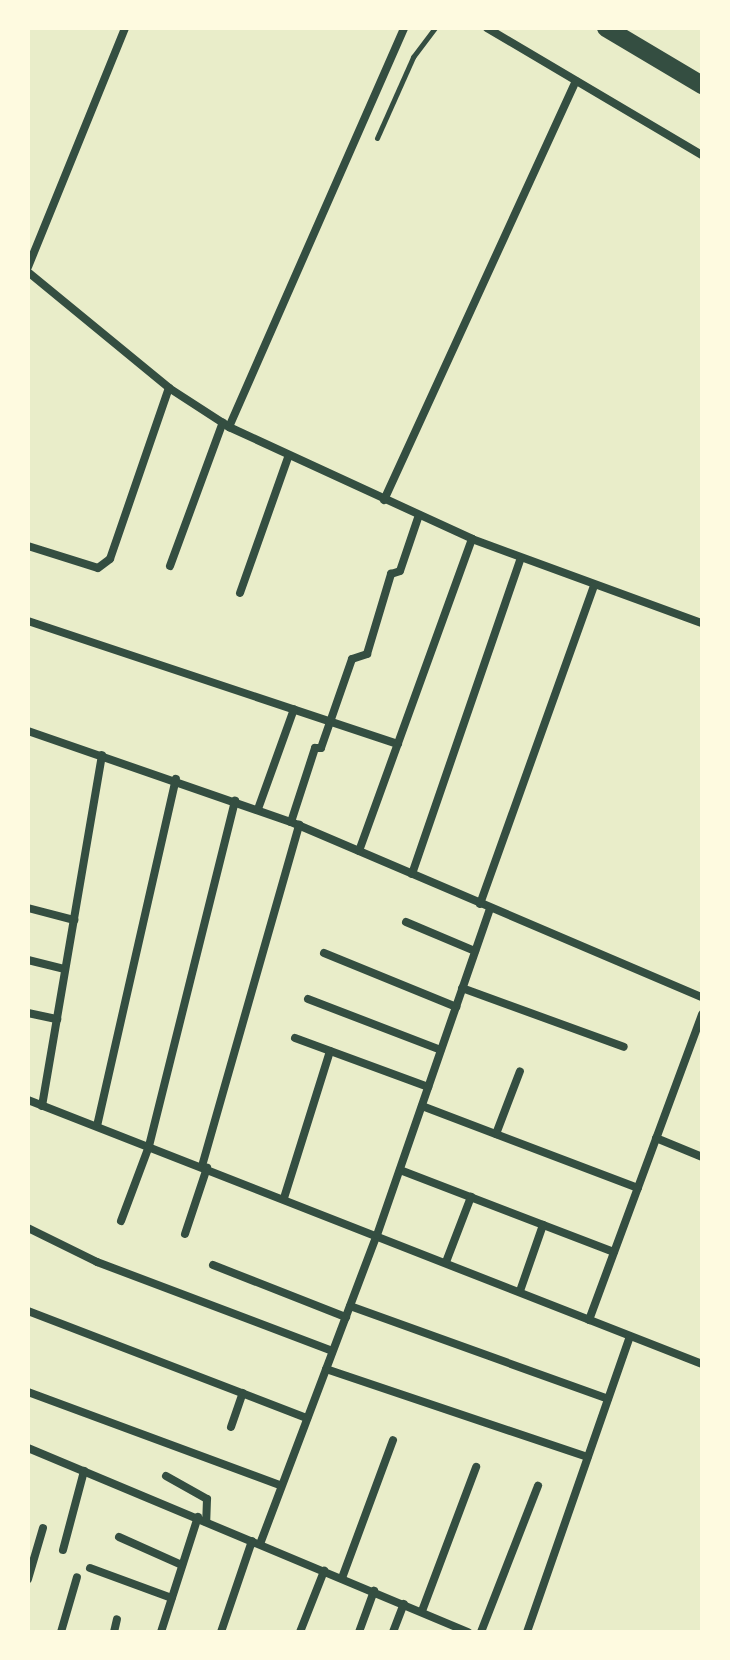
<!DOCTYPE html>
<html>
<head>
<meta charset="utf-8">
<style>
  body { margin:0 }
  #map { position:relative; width:730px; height:1660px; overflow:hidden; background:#e9edc9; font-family:Ubuntu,sans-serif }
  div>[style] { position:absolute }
  .service>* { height:5px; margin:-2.5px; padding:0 2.5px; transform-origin:2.5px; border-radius:2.5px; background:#344e41 }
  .minor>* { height:8px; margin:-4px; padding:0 4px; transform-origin:4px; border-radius:4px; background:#344e41 }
  .motorway>* { height:18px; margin:-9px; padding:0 9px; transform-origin:9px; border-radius:9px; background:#344e41 }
  span { translate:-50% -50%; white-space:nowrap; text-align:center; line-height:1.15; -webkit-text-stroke:7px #fefae0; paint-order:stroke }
  .frame { position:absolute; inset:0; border:30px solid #fefae0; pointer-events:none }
</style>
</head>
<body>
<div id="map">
  <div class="service">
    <i style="left:377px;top:138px;width:89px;rotate:-66deg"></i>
    <i style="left:413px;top:57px;width:36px;rotate:-53deg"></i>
  </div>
  <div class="minor">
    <i style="left:487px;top:28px;width:250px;rotate:30.6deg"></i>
    <i style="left:28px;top:267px;width:258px;rotate:-67.9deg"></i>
    <i style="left:28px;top:272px;width:183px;rotate:39.4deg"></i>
    <i style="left:169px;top:388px;width:72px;rotate:33deg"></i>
    <i style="left:229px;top:427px;width:268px;rotate:24.7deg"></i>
    <i style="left:472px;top:539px;width:245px;rotate:20.1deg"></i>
    <i style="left:229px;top:427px;width:436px;rotate:-66.3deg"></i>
    <i style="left:384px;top:500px;width:461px;rotate:-65.4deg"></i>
    <i style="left:28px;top:546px;width:73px;rotate:17.4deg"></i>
    <i style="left:98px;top:568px;width:15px;rotate:-37deg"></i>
    <i style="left:110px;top:559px;width:181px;rotate:-71deg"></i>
    <i style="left:170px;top:566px;width:153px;rotate:-69.8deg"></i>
    <i style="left:240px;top:593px;width:146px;rotate:-70.5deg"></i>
    <i style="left:28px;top:621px;width:390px;rotate:18.4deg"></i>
    <i style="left:28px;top:731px;width:278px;rotate:19.1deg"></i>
    <i style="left:291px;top:822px;width:447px;rotate:23.1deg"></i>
    <i style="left:258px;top:809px;width:106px;rotate:-70.2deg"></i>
    <i style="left:291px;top:822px;width:78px;rotate:-72deg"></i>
    <i style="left:315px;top:748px;width:6px"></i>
    <i style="left:321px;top:748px;width:94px;rotate:-70.8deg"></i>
    <i style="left:352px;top:659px;width:16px;rotate:-18deg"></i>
    <i style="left:367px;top:654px;width:84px;rotate:-73.3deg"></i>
    <i style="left:391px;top:574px;width:9px;rotate:-18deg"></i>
    <i style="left:400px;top:571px;width:59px;rotate:-71.3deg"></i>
    <i style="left:359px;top:851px;width:332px;rotate:-70.1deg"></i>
    <i style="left:412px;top:874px;width:334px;rotate:-71deg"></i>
    <i style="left:480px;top:904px;width:338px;rotate:-70.3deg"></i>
    <i style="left:28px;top:908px;width:48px;rotate:14.6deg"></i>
    <i style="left:406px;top:922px;width:75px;rotate:22.8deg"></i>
    <i style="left:324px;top:953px;width:143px;rotate:22.2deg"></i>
    <i style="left:28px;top:960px;width:38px;rotate:14deg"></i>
    <i style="left:462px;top:988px;width:172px;rotate:20deg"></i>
    <i style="left:308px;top:999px;width:142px;rotate:21deg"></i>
    <i style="left:28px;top:1013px;width:30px;rotate:12deg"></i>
    <i style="left:295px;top:1038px;width:142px;rotate:20.2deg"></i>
    <i style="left:28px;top:1100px;width:724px;rotate:21.39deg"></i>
    <i style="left:42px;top:1106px;width:356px;rotate:-80.3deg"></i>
    <i style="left:422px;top:1106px;width:231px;rotate:20.8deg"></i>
    <i style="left:97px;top:1126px;width:356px;rotate:-77.2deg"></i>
    <i style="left:496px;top:1134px;width:67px;rotate:-69.1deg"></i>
    <i style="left:656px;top:1138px;width:50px;rotate:22.4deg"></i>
    <i style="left:202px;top:1166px;width:355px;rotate:-74.1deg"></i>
    <i style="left:400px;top:1170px;width:229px;rotate:21deg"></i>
    <i style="left:284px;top:1198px;width:154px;rotate:-72.6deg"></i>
    <i style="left:121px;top:1221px;width:80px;rotate:-69.5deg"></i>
    <i style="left:149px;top:1146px;width:356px;rotate:-76deg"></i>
    <i style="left:28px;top:1228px;width:77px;rotate:26.2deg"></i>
    <i style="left:97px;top:1262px;width:251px;rotate:20.7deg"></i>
    <i style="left:185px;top:1234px;width:70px;rotate:-71.6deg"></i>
    <i style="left:446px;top:1262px;width:70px;rotate:-69deg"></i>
    <i style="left:213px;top:1265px;width:143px;rotate:21.4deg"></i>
    <i style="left:520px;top:1291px;width:70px;rotate:-70.8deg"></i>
    <i style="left:350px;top:1306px;width:274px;rotate:19.8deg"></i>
    <i style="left:28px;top:1311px;width:299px;rotate:21deg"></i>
    <i style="left:589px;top:1320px;width:326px;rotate:-69.7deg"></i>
    <i style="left:326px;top:1369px;width:276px;rotate:18.6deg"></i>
    <i style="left:28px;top:1392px;width:269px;rotate:20.3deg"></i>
    <i style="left:231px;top:1427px;width:36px;rotate:-71deg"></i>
    <i style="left:28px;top:1448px;width:477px;rotate:22.7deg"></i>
    <i style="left:166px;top:1476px;width:47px;rotate:29.3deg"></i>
    <i style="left:207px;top:1499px;width:23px;rotate:92deg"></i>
    <i style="left:119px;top:1537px;width:69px;rotate:24deg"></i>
    <i style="left:260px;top:1544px;width:330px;rotate:-69.3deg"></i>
    <i style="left:377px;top:1235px;width:346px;rotate:-70.9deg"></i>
    <i style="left:63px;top:1550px;width:82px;rotate:-75.1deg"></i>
    <i style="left:90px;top:1568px;width:87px;rotate:20.1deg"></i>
    <i style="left:342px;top:1578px;width:147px;rotate:-69.7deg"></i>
    <i style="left:28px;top:1579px;width:53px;rotate:-73.6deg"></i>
    <i style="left:422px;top:1611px;width:154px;rotate:-69.4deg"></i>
    <i style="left:61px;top:1632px;width:57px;rotate:-73.8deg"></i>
    <i style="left:114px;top:1632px;width:13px;rotate:-77deg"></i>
    <i style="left:161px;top:1632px;width:121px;rotate:-72.2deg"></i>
    <i style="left:221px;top:1632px;width:96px;rotate:-71.2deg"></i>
    <i style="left:300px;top:1632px;width:66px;rotate:-68.5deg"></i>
    <i style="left:359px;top:1632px;width:44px;rotate:-69.9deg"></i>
    <i style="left:393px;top:1632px;width:30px;rotate:-69deg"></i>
    <i style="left:481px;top:1632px;width:157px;rotate:-68.7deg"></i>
    <i style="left:527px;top:1632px;width:313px;rotate:-70.8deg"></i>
  </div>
  <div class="motorway">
    <i style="left:606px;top:28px;width:112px;rotate:30.7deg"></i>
  </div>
  <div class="frame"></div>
</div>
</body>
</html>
